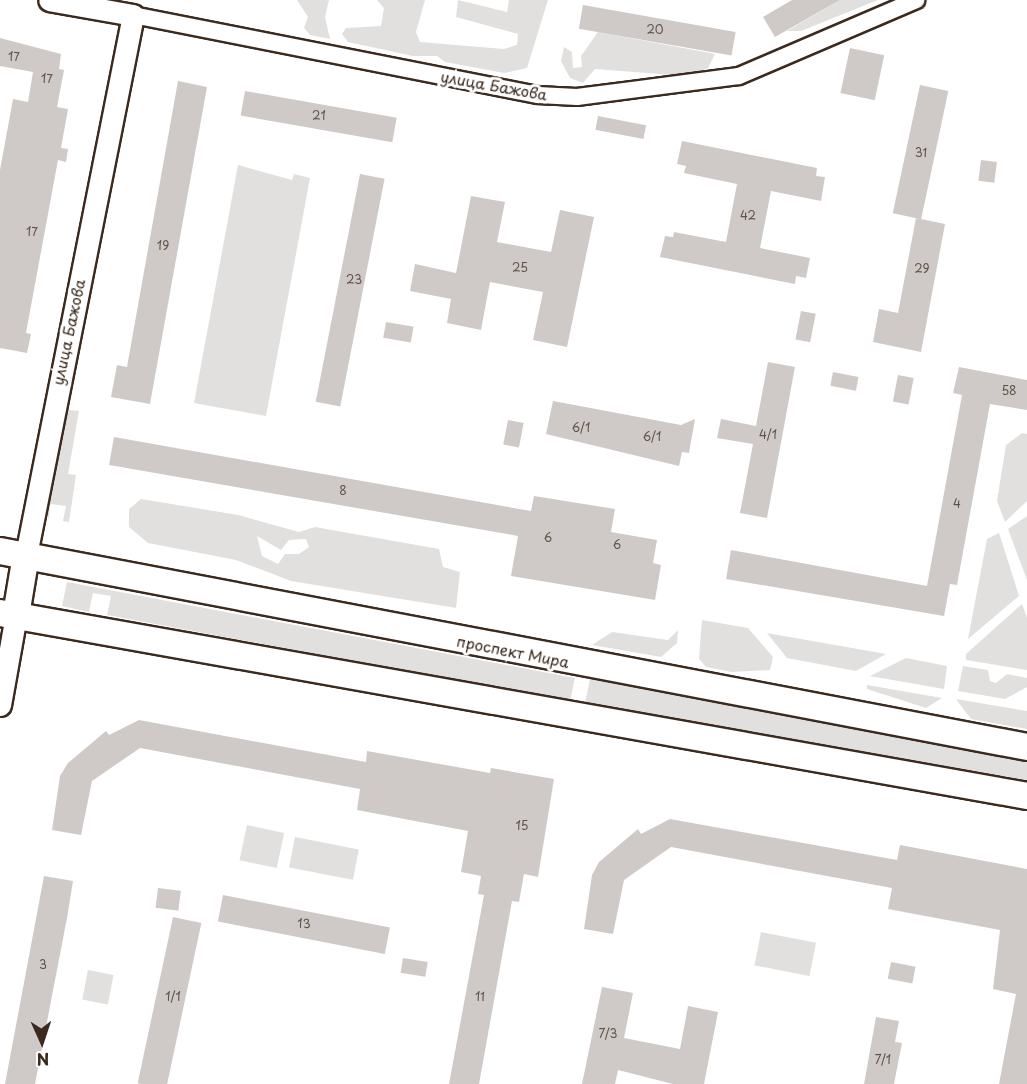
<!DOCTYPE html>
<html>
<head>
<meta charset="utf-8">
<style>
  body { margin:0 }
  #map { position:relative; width:1027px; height:1084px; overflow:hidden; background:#fff; font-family:"Playpen Sans",sans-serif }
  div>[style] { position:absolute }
  .green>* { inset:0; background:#e2e0de; transform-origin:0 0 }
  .building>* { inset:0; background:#cfcac7; transform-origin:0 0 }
  .roads { filter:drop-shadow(2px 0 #3b2a1e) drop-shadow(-2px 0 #3b2a1e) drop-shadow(0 2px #3b2a1e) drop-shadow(0 -2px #3b2a1e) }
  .minor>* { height:16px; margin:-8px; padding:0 8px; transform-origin:8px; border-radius:8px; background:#fff }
  .tertiary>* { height:21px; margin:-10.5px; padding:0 10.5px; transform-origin:10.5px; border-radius:10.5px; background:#fff }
  .primary>* { height:26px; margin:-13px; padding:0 13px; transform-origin:13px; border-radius:13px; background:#fff }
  span { translate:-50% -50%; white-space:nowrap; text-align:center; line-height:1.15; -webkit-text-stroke:6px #fff; paint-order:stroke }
  .number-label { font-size:12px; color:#605248 }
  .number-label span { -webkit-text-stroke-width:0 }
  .street-label { font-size:15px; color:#3b2a1e }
  .north { position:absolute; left:12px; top:1012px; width:60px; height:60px; -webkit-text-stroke:4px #fff; paint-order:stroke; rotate:177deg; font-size:16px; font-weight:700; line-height:24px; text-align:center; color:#3b2a1e }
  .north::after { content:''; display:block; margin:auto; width:21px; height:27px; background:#3b2a1e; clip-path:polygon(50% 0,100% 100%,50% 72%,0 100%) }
</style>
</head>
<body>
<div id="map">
  <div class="green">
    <i style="clip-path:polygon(297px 0,329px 0,325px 17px,330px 39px,310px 35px,304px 28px,308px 17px)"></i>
    <i style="clip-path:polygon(377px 0,425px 0,416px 32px,420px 42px,504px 49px,517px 45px,518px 34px,456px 17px,458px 0,507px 12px,509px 0,548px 0,527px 68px,504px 73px,445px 62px,437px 56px,413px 56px,348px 42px,342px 34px,346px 28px,381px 26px,384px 8px)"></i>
    <i style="clip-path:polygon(840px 0,878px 0,801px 31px,787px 31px)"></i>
    <i style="clip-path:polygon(598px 32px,715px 54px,708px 68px,686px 76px,595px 69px,583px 83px,570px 78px,561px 61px,564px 47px,572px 52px,573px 68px,582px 67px,581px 56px)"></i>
    <i style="clip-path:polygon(238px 165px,292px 180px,294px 174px,310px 178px,266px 416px,194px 403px)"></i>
    <i style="clip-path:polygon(69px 410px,79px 411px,68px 474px,76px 475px,69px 522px,63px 521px,66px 506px,50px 504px,49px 520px,47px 512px,63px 414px)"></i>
    <i style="clip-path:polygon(1022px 433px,1027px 434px,1027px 501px,1005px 522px,997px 501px,1006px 445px)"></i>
    <i style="clip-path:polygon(evenodd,141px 499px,238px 515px,299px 532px,315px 527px,439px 549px,443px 567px,460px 572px,456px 608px,291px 581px,236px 560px,148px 543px,129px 527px,129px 509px,141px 499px,257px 536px,281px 550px,289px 540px,306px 539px,309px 547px,299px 554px,285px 554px,278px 564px,262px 556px,257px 536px)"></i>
    <i style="clip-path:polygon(1027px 516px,1027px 580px,1008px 529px)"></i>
    <i style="clip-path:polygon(999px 533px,1019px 596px,968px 639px,987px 539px)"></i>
    <i style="clip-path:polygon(67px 582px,575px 678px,570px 701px,107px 615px,111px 596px,93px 593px,89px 612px,62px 606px)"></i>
    <i style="clip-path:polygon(1022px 604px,1027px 618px,1027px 670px,966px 660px,966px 654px)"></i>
    <i style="clip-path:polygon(702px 620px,748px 628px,773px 657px,770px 670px,732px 672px,706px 667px,699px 659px)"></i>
    <i style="clip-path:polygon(678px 630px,677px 643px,661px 657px,592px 645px,612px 632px,668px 640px)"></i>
    <i style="clip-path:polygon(767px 633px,886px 654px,856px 671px,787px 658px)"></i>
    <i style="clip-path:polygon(906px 658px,947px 666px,944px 689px,870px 676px)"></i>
    <i style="clip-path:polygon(963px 666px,988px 670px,990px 681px,996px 683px,1007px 674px,1027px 678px,1027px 687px,1005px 699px,958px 691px)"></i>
    <i style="clip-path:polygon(590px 679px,1027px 762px,1027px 780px,585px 703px)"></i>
    <i style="clip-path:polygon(867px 685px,942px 698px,926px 708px,867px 689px)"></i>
    <i style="clip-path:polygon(956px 699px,1027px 711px,1027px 729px,971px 719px)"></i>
    <i style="left:247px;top:825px;width:38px;height:36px;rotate:12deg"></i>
    <i style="left:295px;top:837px;width:65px;height:31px;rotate:11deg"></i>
    <i style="left:761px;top:932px;width:56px;height:34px;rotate:11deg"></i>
    <i style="left:88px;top:970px;width:26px;height:30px;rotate:11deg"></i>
  </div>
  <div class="building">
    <i style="clip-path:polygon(792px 0,840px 0,775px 37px,763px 17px)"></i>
    <i style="left:583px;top:5px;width:155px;height:24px;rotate:10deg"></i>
    <i style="clip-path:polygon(0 38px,61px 54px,59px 69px,64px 70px,57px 107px,68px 109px,61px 148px,68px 149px,66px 162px,58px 160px,26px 333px,31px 334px,27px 353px,0 348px,0 170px,13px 99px,28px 102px,33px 72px,0 66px)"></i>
    <i style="left:850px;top:48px;width:35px;height:46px;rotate:12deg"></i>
    <i style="clip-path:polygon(178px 81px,207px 87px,150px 404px,111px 397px,117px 365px,127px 367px)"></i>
    <i style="left:920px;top:85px;width:29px;height:131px;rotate:12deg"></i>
    <i style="left:245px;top:91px;width:154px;height:25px;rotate:10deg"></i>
    <i style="left:598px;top:116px;width:49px;height:14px;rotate:11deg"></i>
    <i style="clip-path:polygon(682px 141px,817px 168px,816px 176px,825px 177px,821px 201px,771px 191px,760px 248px,810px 258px,806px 278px,796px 276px,795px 284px,660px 257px,665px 236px,673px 237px,674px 232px,726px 242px,737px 184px,684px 173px,686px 166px,677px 164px)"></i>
    <i style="left:981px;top:160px;width:16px;height:21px;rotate:7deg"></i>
    <i style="left:360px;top:174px;width:25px;height:232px;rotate:11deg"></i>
    <i style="clip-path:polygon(471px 196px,505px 202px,497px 242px,551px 252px,560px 210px,594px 217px,567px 347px,533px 340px,543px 292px,490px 282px,481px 330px,447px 323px,451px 299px,410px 291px,415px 264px,456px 273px)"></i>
    <i style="clip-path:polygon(916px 218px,945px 224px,921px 352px,873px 342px,879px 309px,898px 313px)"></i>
    <i style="left:801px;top:311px;width:15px;height:29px;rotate:11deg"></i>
    <i style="left:386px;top:322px;width:28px;height:16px;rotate:10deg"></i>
    <i style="clip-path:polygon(768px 362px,795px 367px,767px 518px,740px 513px,753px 444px,717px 438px,721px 419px,756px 426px)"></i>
    <i style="clip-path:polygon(959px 367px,1027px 380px,1027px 410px,990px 404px,957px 585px,950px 584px,944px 616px,726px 579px,731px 550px,927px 586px,962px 395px,953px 393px)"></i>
    <i style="left:833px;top:372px;width:26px;height:14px;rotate:11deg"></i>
    <i style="left:898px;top:375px;width:16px;height:27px;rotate:11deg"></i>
    <i style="clip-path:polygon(553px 401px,681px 425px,695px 419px,689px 453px,682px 452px,679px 466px,546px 434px)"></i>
    <i style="left:508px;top:420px;width:16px;height:25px;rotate:11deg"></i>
    <i style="clip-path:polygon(114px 437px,531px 511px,534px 496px,615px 509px,611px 532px,657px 540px,653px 563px,661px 565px,655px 600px,511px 576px,518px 536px,109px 465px)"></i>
    <i style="clip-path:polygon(139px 720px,366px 762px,367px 751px,490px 773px,491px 768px,554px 779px,538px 877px,524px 874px,519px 902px,512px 901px,479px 1084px,449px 1084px,484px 895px,478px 894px,481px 876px,461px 872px,468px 831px,357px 810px,360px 789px,140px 748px,92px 781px,81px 835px,52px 830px,60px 776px,68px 763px,106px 731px,109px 735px)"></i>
    <i style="clip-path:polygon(670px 819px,897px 860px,900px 845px,1027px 869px,1027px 1084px,999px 1084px,1016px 994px,993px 989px,1000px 930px,888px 909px,892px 888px,671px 847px,624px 880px,613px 934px,584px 929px,592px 875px,599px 862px,638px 829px,641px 834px)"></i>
    <i style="clip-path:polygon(44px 876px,73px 881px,67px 918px,35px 1084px,5px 1084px)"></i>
    <i style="left:158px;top:888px;width:23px;height:20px;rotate:7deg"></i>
    <i style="left:223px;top:895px;width:170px;height:27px;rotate:11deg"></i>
    <i style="left:173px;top:917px;width:29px;height:170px;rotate:12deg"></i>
    <i style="left:403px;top:958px;width:25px;height:15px;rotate:9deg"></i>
    <i style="left:891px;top:962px;width:25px;height:17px;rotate:11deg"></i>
    <i style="clip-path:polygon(602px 987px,633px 993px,624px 1038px,680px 1049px,688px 1006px,718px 1012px,704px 1084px,673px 1084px,618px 1070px,615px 1084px,582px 1084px)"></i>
    <i style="clip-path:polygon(876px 1017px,899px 1021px,895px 1042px,902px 1043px,894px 1084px,864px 1084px)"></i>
  </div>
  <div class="roads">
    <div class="minor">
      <i style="left:133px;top:15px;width:413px;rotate:11.2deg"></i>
      <i style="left:538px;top:95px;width:39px;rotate:3deg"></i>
      <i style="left:577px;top:97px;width:163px;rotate:-7.4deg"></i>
      <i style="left:739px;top:76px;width:193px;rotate:-23.2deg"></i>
    </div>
    <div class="tertiary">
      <i style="left:26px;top:555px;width:550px;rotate:-78.79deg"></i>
      <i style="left:133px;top:15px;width:85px;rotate:-169.9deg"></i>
      <i style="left:0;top:705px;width:91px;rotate:-79.9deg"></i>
    </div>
    <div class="primary">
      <i style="left:0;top:551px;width:1046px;rotate:10.8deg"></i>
      <i style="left:0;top:613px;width:1043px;rotate:10.1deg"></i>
      <i style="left:16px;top:615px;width:61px;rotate:-80.5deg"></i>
    </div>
  </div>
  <div class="number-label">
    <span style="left:655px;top:30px">20</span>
    <span style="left:14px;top:57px">17</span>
    <span style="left:47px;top:79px">17</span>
    <span style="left:319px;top:116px">21</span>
    <span style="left:921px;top:153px">31</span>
    <span style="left:748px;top:216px">42</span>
    <span style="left:32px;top:232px">17</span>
    <span style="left:163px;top:246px">19</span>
    <span style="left:520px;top:268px">25</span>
    <span style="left:922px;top:269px">29</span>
    <span style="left:354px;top:280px">23</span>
    <span style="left:1009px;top:391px">58</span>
    <span style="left:581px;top:428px">6/1</span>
    <span style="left:768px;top:435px">4/1</span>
    <span style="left:652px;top:437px">6/1</span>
    <span style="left:343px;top:491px">8</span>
    <span style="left:957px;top:504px">4</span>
    <span style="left:548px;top:538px">6</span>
    <span style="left:617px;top:545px">6</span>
    <span style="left:522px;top:826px">15</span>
    <span style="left:304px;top:924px">13</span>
    <span style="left:43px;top:965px">3</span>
    <span style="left:173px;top:997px">1/1</span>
    <span style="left:480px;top:997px">11</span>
    <span style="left:608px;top:1034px">7/3</span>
    <span style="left:883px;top:1060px">7/1</span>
  </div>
  <div class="street-label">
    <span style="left:494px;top:85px;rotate:10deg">улица Бажова</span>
    <span style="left:68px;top:332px;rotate:-78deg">улица Бажова</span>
    <span style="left:513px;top:651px;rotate:11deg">проспект Мира</span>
  </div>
  <div class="north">N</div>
</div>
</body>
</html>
